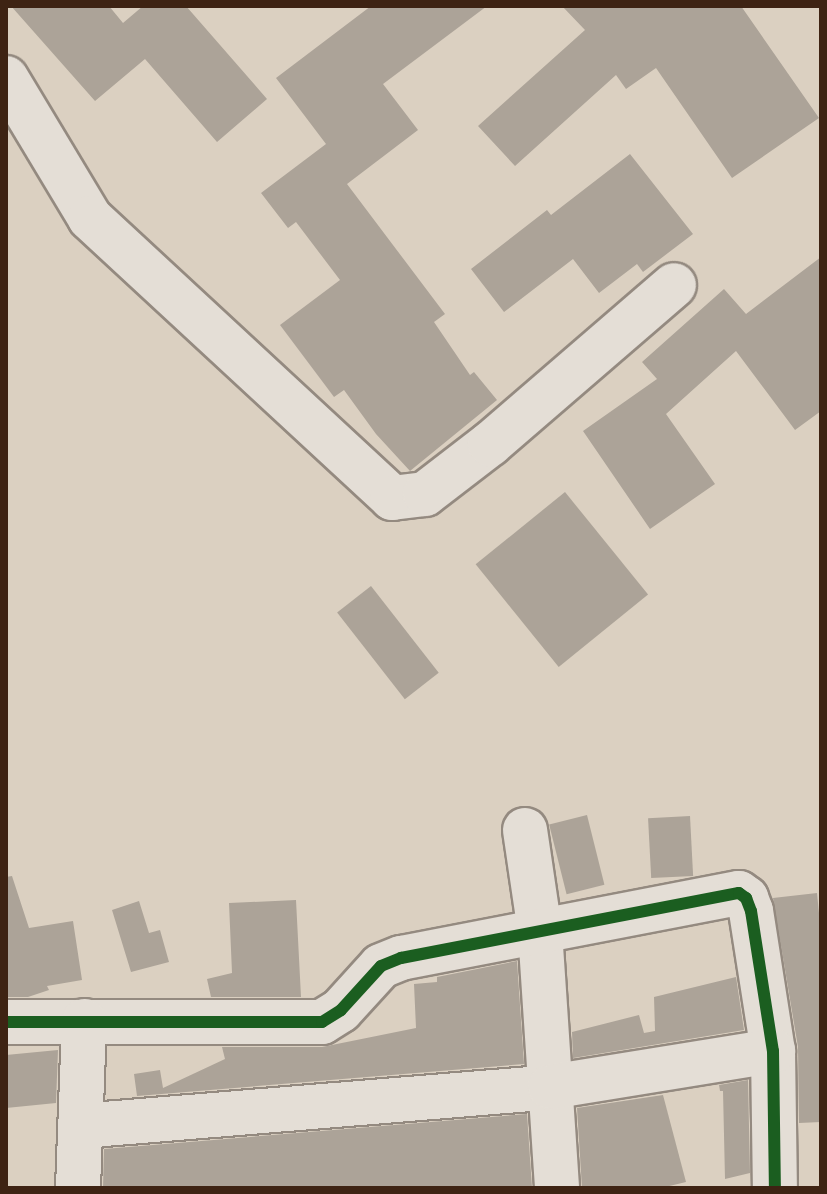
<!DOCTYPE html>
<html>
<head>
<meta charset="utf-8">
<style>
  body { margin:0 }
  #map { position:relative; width:827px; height:1194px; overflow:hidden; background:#dbd0c1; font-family:"IM FELL DW Pica",serif }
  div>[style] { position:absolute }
  .building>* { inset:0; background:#aca398; transform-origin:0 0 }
  .roads { filter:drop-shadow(2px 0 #948a80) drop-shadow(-2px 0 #948a80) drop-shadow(0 2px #948a80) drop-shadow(0 -2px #948a80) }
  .minor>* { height:44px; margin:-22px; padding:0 22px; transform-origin:22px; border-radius:22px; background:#e4ded6 }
  .cycleway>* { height:12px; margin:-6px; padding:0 6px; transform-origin:6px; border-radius:6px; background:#1b5e20 }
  span { translate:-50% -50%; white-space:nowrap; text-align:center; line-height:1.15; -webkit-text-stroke:8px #efe2d0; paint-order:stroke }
  .frame { position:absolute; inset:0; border:8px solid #3e2313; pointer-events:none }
</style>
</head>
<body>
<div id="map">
  <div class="building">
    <i style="clip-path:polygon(11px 6px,109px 6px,123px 23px,143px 6px,186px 6px,267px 99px,217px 142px,145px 59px,95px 101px)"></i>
    <i style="clip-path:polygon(371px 6px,487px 6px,383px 84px,418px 130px,347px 184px,445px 314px,434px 322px,470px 375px,474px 372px,497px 400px,410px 471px,376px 434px,344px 390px,334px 397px,280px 325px,340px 280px,296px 222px,288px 228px,261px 193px,326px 144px,276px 78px)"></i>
    <i style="clip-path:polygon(562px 6px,741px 6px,819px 118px,732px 178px,656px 68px,626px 89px,616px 75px,515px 166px,478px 126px,585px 30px)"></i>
    <i style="clip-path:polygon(630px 154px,693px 234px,643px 272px,637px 264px,599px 293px,573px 259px,504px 312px,471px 269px,547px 210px,551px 215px)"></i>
    <i style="clip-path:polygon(821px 257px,821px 411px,795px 430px,736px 351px,666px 414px,715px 484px,650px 529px,583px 431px,657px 379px,642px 362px,724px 289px,746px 314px)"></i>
    <i style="left:565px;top:492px;width:132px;height:115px;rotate:51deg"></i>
    <i style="left:371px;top:586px;width:110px;height:43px;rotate:52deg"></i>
    <i style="left:587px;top:815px;width:72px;height:39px;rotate:76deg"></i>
    <i style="left:690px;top:816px;width:60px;height:42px;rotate:87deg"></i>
    <i style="clip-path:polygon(12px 876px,29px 928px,73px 921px,82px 980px,47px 986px,49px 990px,28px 997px,6px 997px,6px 877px)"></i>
    <i style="clip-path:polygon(817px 893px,821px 933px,821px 1122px,799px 1123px,798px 1047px,773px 898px)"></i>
    <i style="clip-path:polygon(296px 900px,301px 997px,211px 997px,207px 979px,232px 973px,229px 903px)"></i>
    <i style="clip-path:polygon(139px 901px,149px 933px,160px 930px,169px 962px,131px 972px,112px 910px)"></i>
    <i style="clip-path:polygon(517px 961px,524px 1064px,137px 1096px,134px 1074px,160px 1070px,163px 1088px,225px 1059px,222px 1047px,322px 1047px,416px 1028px,414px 984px,437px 982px,437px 977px)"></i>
    <i style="clip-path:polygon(736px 977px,744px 1030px,573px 1058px,572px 1032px,639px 1015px,644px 1033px,655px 1031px,654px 997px)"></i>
    <i style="clip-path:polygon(58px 1050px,56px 1103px,6px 1108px,6px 1055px)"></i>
    <i style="clip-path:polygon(748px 1080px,750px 1173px,725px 1179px,723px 1091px,720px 1091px,719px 1085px)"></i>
    <i style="clip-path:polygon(663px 1095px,686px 1182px,661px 1188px,582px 1188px,577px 1108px)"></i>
    <i style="clip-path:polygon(527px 1114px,532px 1188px,103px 1188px,104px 1149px)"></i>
  </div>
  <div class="roads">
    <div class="minor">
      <i style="left:6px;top:78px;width:163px;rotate:59deg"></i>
      <i style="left:90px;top:218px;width:412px;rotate:42.8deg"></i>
      <i style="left:392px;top:498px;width:33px;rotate:-7deg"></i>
      <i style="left:425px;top:494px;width:82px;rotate:-37.6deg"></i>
      <i style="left:490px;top:444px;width:243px;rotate:-40.8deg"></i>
      <i style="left:525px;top:830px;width:102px;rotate:81.6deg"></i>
      <i style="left:540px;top:931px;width:258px;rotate:86.2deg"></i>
      <i style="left:6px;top:1022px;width:316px"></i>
      <i style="left:322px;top:1022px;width:22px;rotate:-32deg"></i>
      <i style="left:341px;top:1010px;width:59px;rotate:-47.7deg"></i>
      <i style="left:381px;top:966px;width:22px;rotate:-22deg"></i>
      <i style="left:401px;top:958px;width:344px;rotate:-10.9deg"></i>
      <i style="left:739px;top:893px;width:9px;rotate:36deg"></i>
      <i style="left:746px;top:898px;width:14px;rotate:69deg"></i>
      <i style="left:751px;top:911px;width:142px;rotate:81.1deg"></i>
      <i style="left:773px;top:1051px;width:137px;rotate:89.2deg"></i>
      <i style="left:80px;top:1126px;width:472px;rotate:-4.7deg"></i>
      <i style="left:550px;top:1087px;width:226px;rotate:-9.2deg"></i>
      <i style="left:78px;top:1188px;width:167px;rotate:-87.9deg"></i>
    </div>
  </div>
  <div class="cycleway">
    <i style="left:6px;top:1022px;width:316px"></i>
    <i style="left:322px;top:1022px;width:22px;rotate:-32deg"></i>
    <i style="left:341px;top:1010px;width:59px;rotate:-47.7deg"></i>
    <i style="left:381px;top:966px;width:22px;rotate:-22deg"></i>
    <i style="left:401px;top:958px;width:344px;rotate:-10.9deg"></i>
    <i style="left:739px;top:893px;width:9px;rotate:36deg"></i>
    <i style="left:746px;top:898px;width:14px;rotate:69deg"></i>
    <i style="left:751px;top:911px;width:142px;rotate:81.1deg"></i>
    <i style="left:773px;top:1051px;width:137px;rotate:89.2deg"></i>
  </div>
  <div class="frame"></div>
</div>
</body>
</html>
